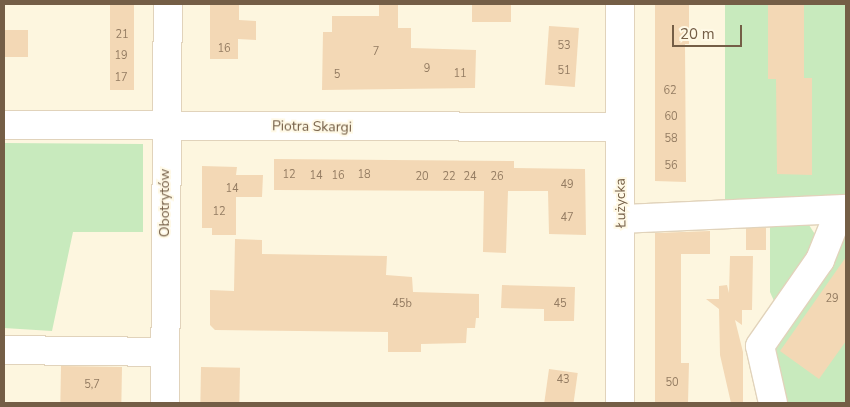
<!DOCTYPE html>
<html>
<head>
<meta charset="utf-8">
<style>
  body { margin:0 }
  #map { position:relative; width:850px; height:407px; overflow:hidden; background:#fdf6df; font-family:"Nunito Sans",sans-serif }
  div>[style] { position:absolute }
  .green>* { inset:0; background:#c8eabd; transform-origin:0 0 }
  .building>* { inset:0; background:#f3d8b5; transform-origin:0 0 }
  .roads { filter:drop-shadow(1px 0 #e1d3bb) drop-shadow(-1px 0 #e1d3bb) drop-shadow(0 1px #e1d3bb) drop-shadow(0 -1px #e1d3bb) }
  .minor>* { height:28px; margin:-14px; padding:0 14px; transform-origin:14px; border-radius:14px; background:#fff }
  span { translate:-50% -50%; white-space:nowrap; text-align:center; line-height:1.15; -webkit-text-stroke:4px #fff9e6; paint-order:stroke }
  .number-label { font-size:11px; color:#947c62 }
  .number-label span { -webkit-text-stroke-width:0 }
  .street-label { font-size:14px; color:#745e46 }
  .frame { position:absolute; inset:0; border:5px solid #745e46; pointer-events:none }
  .scale { position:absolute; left:672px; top:25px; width:70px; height:22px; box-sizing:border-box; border:2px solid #745e46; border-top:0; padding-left:6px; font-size:15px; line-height:18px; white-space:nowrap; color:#745e46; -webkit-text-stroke:4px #fff9e6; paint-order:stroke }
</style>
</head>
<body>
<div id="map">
  <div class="green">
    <i style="left:725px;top:4px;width:121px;height:202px"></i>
    <i style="clip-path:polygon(4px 143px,143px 144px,143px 232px,73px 232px,52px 331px,4px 328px)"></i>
    <i style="clip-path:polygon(770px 221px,809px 225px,818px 239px,779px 301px,774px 301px,770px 292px)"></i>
    <i style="clip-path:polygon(846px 229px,846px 403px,787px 403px,772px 371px,770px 357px,777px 340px)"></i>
  </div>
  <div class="building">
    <i style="left:110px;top:4px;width:24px;height:86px"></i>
    <i style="clip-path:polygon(210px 4px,239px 4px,239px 20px,256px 21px,256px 40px,238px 39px,238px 59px,210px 59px)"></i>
    <i style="clip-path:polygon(379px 4px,398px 4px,398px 28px,411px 28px,411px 48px,476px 50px,475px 88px,322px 90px,323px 32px,332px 32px,332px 16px,379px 16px)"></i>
    <i style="left:472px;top:4px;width:39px;height:18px"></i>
    <i style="clip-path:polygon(655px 4px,689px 4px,689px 44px,685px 44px,686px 182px,655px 181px)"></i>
    <i style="clip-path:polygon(768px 4px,804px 4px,804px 78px,812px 78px,812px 175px,777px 174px,776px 79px,768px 79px)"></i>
    <i style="left:549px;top:26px;width:30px;height:59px;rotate:4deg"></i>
    <i style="left:4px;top:30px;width:24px;height:27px"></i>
    <i style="clip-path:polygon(274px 159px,514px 161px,514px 168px,585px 169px,586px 235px,549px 234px,548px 191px,508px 191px,506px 253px,483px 252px,484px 191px,274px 190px)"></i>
    <i style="clip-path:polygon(202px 166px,237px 167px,236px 175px,263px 175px,262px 197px,236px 197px,236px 235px,212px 235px,212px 228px,202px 228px)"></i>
    <i style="left:766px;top:228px;width:22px;height:20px;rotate:90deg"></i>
    <i style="clip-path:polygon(710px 231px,710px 254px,681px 254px,681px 363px,689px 363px,688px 403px,655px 403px,655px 233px)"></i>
    <i style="clip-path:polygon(235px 239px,262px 240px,262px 254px,387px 256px,386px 275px,412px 277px,413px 292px,479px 294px,479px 318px,476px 318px,475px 328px,467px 328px,466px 343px,421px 344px,421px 352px,388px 352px,388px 332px,215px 330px,210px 325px,210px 290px,234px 291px)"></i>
    <i style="clip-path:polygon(730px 256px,753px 256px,752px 310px,742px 310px,742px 325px,735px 320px,743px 352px,743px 403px,731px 403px,720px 355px,719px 309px,706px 299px,719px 299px,719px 286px,727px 285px,729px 293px)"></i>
    <i style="clip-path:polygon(846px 257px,846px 341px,819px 379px,780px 351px)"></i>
    <i style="clip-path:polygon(502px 285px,575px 287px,574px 321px,544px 321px,544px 309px,501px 308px)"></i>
    <i style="left:61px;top:366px;width:61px;height:37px;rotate:1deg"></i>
    <i style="left:201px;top:367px;width:39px;height:36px;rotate:1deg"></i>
    <i style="left:549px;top:369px;width:29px;height:34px;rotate:8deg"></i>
  </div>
  <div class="roads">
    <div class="minor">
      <i style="left:4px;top:125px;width:615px;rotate:0.19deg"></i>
      <i style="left:622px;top:219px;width:224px;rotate:-2.6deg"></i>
      <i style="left:4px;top:350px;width:160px;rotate:0.7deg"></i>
      <i style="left:165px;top:403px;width:399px;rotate:-89.6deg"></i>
      <i style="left:620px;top:403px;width:399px;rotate:-90deg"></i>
      <i style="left:773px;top:403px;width:58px;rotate:-102.8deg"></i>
      <i style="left:760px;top:346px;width:105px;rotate:-55.1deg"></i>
      <i style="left:820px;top:260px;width:54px;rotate:-68.2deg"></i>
      <i style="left:840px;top:210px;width:7px;rotate:27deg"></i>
    </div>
  </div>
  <div class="number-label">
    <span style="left:122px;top:35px">21</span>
    <span style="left:564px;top:46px">53</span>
    <span style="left:224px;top:49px">16</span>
    <span style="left:376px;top:52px">7</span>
    <span style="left:121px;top:56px">19</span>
    <span style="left:427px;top:69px">9</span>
    <span style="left:564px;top:71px">51</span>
    <span style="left:460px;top:74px">11</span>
    <span style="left:337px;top:75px">5</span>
    <span style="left:121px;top:78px">17</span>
    <span style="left:670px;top:91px">62</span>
    <span style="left:671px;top:117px">60</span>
    <span style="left:671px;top:139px">58</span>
    <span style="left:671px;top:166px">56</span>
    <span style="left:289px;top:175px">12</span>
    <span style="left:364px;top:175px">18</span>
    <span style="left:316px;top:176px">14</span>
    <span style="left:338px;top:176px">16</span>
    <span style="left:422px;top:177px">20</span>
    <span style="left:449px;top:177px">22</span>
    <span style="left:470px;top:177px">24</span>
    <span style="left:497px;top:177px">26</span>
    <span style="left:567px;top:185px">49</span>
    <span style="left:232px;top:189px">14</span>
    <span style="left:219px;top:212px">12</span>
    <span style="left:567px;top:218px">47</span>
    <span style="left:832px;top:299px">29</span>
    <span style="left:402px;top:304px">45b</span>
    <span style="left:560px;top:304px">45</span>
    <span style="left:563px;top:380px">43</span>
    <span style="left:672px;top:383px">50</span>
    <span style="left:92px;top:385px">5,7</span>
  </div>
  <div class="street-label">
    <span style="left:312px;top:127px;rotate:1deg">Piotra Skargi</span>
    <span style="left:165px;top:203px;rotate:-90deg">Obotrytów</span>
    <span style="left:621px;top:203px;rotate:-91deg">Łużycka</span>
  </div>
  <div class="frame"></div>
  <div class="scale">20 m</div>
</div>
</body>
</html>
